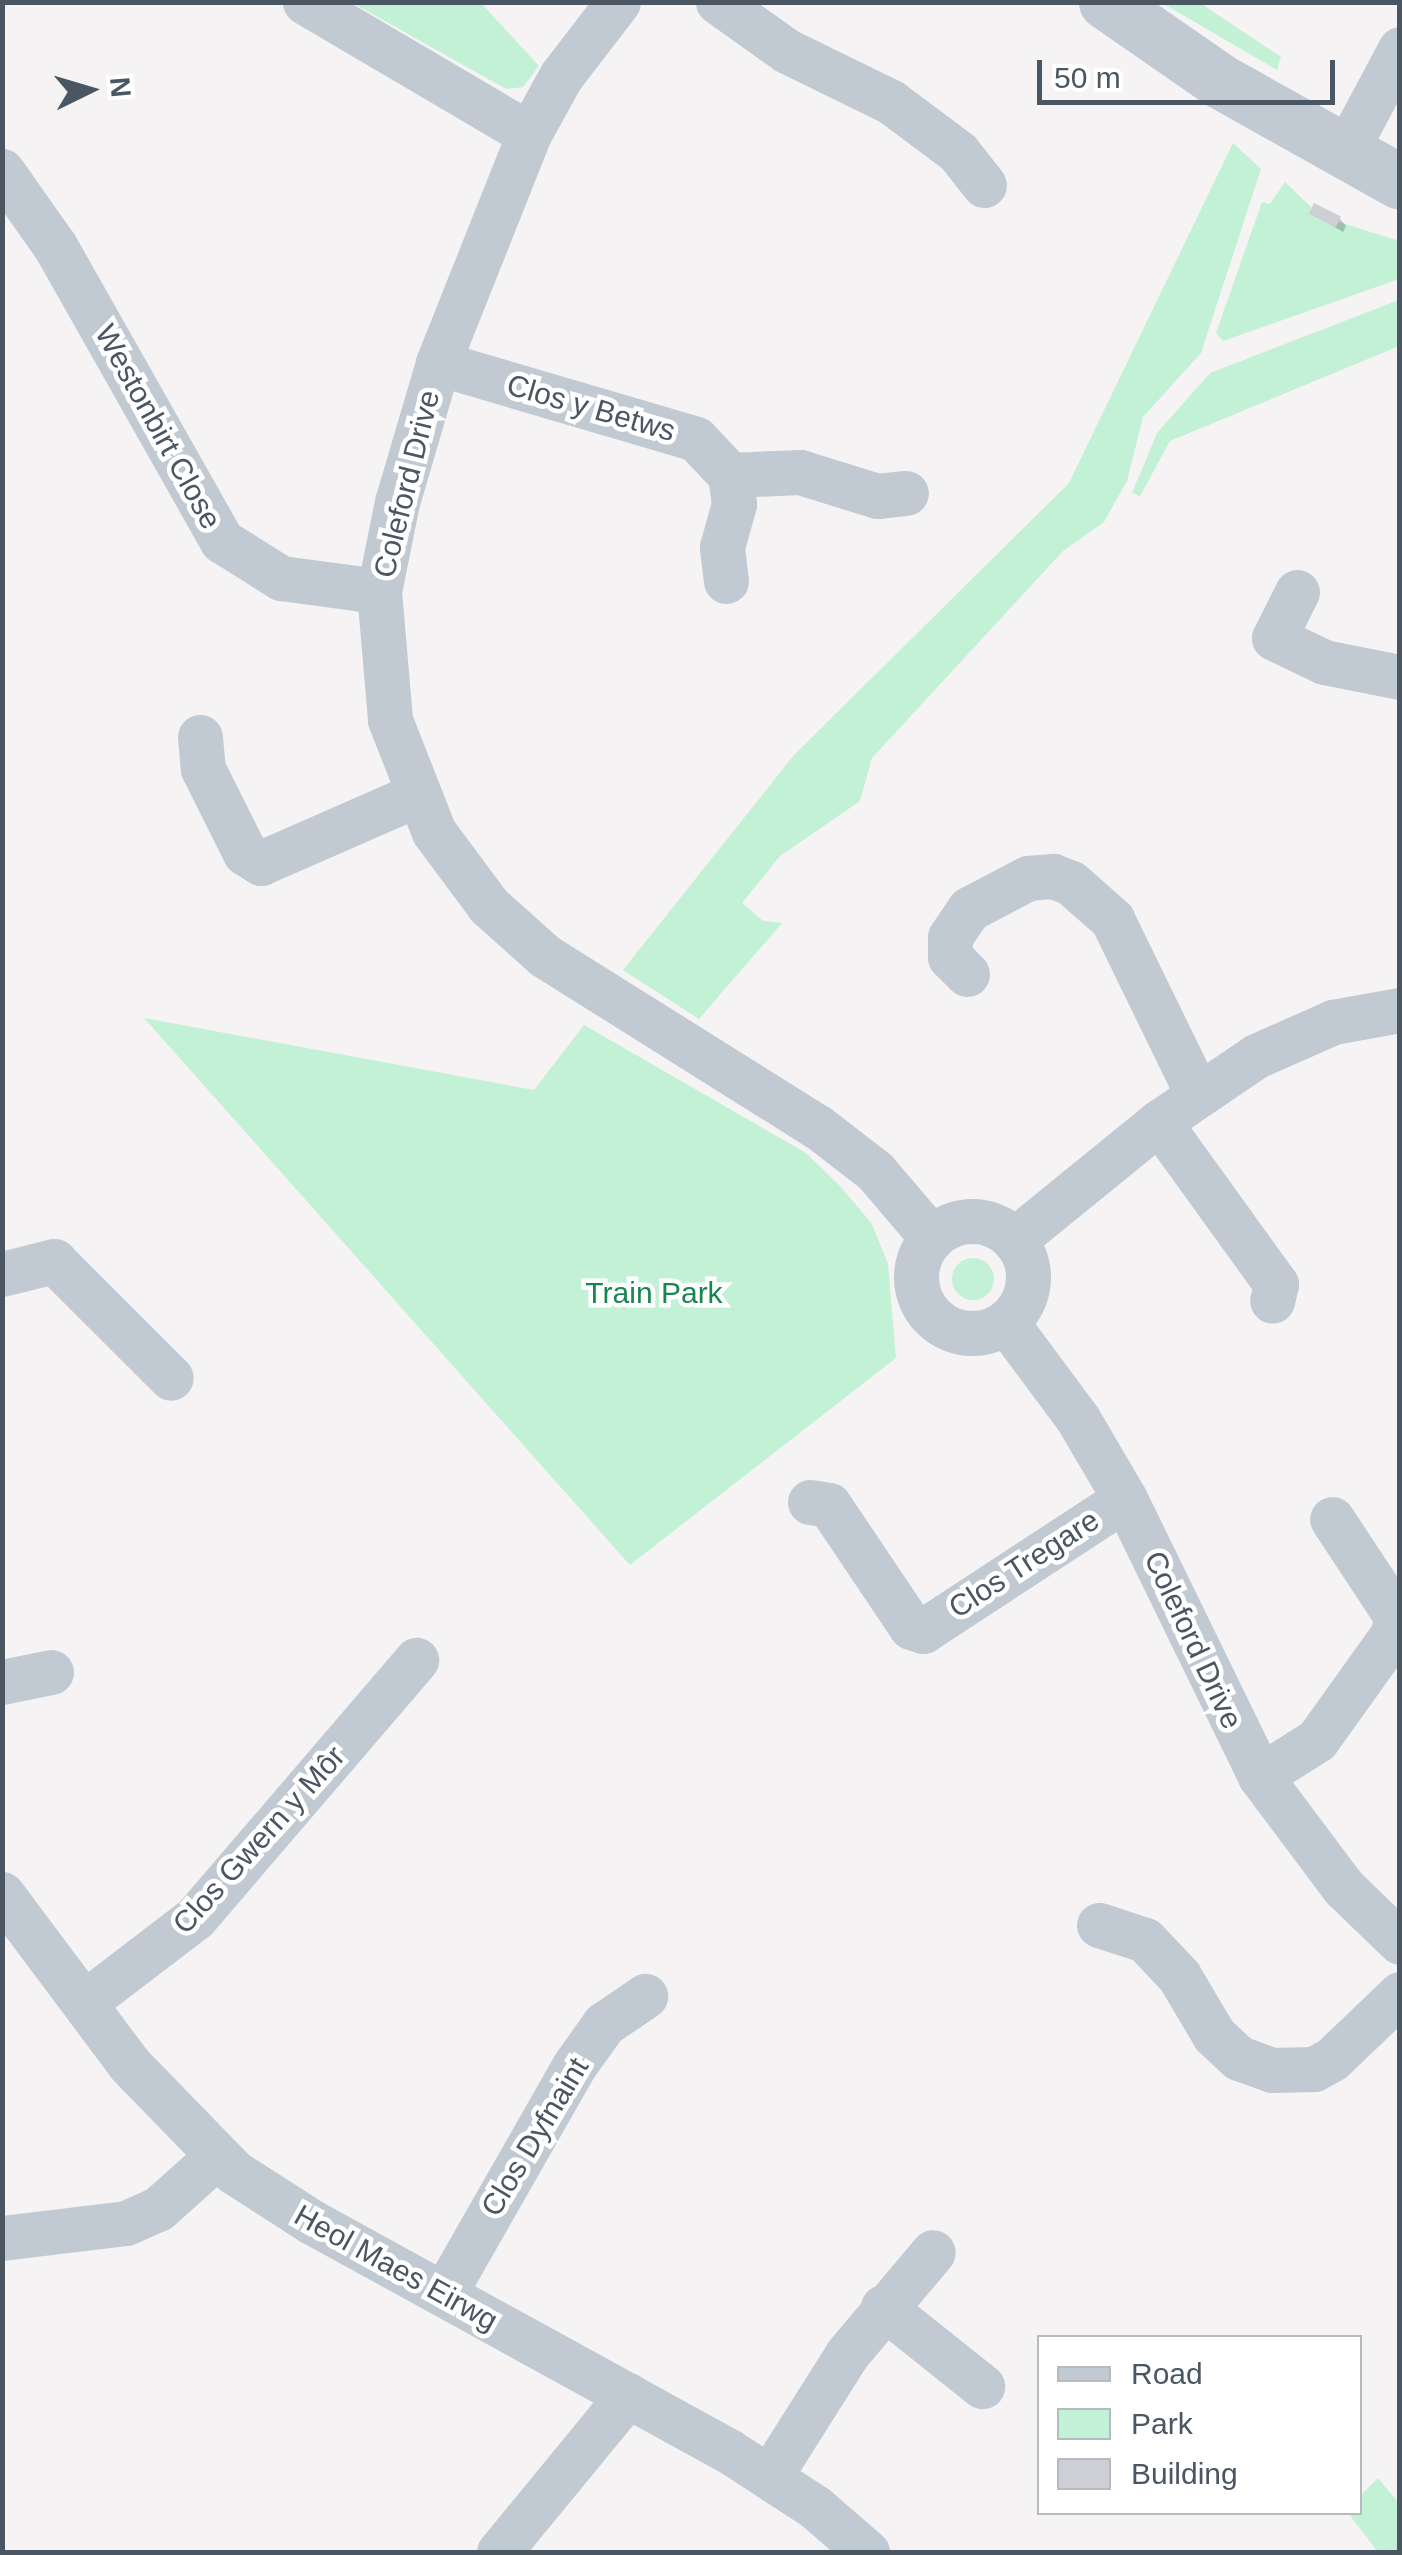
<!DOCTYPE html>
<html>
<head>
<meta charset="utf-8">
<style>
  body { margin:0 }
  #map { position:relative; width:1402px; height:2555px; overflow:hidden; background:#f5f3f3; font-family:Arial,sans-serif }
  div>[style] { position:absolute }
  .green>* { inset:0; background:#c3f1d5 }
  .round { border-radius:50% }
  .shadow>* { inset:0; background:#0003 }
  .building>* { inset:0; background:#cdcfd5; transform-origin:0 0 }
  .minor>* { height:45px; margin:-22.5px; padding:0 22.5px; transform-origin:22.5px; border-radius:22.5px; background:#c1cad2 }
  .minor>.ring { margin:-22.5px; padding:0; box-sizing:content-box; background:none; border:45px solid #c1cad2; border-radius:50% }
  .tertiary>* { height:55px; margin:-27.5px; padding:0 27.5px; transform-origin:27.5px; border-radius:27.5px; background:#c1cad2 }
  span { translate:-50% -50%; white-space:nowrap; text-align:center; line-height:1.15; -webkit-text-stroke:9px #fff; paint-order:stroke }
  .street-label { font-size:30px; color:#4a5661 }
  .park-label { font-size:30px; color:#17864f }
  .frame { position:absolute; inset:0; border:5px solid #4a5661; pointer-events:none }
  .legend { position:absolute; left:1037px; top:2335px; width:325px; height:180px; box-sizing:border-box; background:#fff; border:2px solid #b7bbc0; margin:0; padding:12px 18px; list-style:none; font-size:30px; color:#4a5661 }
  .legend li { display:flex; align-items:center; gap:20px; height:50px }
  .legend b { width:50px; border:2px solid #b7bbc0 }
  .north { position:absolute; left:40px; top:40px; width:100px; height:100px; -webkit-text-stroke:8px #fff; paint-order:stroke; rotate:85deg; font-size:28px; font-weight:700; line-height:40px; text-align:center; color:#4a5661 }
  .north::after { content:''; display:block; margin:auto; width:35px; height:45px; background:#4a5661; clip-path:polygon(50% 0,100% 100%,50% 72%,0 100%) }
  .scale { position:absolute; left:1037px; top:60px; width:298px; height:45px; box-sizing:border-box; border:5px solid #4a5661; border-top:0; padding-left:12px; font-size:30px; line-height:35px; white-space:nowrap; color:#4a5661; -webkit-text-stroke:8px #fff; paint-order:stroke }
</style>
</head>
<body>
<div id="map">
  <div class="green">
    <i style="clip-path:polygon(353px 3px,481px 3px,539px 66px,523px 87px,506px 89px)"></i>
    <i style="clip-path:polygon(1162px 3px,1200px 3px,1281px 57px,1277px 70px)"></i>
    <i style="clip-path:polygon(1233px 143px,1261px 169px,1201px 353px,1143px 417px,1127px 481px,1104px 522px,1063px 551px,872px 758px,860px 801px,780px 856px,742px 903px,763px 921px,782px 923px,699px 1019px,623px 970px,794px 755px,1069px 483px)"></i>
    <i style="clip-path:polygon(1285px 182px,1311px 207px,1309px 214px,1336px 227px,1339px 222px,1399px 241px,1399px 279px,1223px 341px,1216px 333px,1262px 202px,1270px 204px)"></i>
    <i style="clip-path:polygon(1399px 300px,1399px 346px,1170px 441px,1140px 496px,1132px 493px,1157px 433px,1210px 373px)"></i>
    <i style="clip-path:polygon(144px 1018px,534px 1090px,584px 1025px,806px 1153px,841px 1187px,872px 1224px,888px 1264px,896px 1358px,630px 1565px)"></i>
    <i class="round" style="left:952px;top:1258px;width:42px;height:42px"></i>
    <i style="clip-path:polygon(1378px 2478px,1399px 2503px,1399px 2552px,1378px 2552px,1348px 2513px,1360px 2512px,1360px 2496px)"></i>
  </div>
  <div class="shadow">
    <i style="clip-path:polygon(1311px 213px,1340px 219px,1346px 226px,1343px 232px)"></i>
  </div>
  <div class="building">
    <i style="left:1314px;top:203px;width:30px;height:12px;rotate:27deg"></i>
  </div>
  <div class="minor">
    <i style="left:305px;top:2px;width:260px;rotate:30.5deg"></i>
    <i style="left:618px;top:2px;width:93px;rotate:127.6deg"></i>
    <i style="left:561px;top:76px;width:66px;rotate:118.9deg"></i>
    <i style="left:529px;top:134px;width:246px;rotate:111.7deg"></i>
    <i style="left:438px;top:363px;width:145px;rotate:106.4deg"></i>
    <i style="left:397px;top:502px;width:91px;rotate:101.4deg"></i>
    <i style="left:379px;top:591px;width:129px;rotate:85.1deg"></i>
    <i style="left:390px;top:720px;width:120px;rotate:68.6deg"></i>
    <i style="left:434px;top:832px;width:92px;rotate:53.4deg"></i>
    <i style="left:489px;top:906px;width:75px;rotate:41.8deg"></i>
    <i style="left:545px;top:956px;width:322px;rotate:32.1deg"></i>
    <i style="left:818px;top:1127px;width:72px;rotate:37.7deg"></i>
    <i style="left:875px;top:1171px;width:88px;rotate:49.6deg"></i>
    <i style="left:718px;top:2px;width:85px;rotate:35.4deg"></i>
    <i style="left:787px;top:51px;width:116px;rotate:26.1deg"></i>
    <i style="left:891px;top:102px;width:84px;rotate:36.7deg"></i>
    <i style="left:958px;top:152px;width:42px;rotate:51.8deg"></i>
    <i style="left:1344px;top:154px;width:119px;rotate:-61.9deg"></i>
    <i style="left:2px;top:171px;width:92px;rotate:54.8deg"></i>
    <i style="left:55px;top:246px;width:339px;rotate:60.5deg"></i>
    <i style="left:222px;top:541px;width:70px;rotate:32.1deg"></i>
    <i style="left:281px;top:578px;width:99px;rotate:7.6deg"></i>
    <i style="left:438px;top:363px;width:269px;rotate:16.4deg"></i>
    <i style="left:696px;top:439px;width:50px;rotate:46.6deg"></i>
    <i style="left:730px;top:475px;width:70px;rotate:-2.5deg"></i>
    <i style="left:800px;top:472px;width:81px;rotate:17.3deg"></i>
    <i style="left:877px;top:496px;width:29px;rotate:-6deg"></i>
    <i style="left:726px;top:581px;width:34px;rotate:-97deg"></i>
    <i style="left:722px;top:547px;width:45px;rotate:-74.4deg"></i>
    <i style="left:734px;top:504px;width:29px;rotate:-98deg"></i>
    <i style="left:1297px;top:592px;width:51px;rotate:116.6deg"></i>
    <i style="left:1274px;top:638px;width:55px;rotate:25.6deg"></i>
    <i style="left:1324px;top:662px;width:77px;rotate:11.2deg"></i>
    <i style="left:200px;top:737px;width:32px;rotate:85deg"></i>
    <i style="left:203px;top:769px;width:94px;rotate:63.4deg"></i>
    <i style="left:245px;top:853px;width:19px;rotate:32deg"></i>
    <i style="left:261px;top:863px;width:169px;rotate:-23.7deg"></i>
    <i style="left:967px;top:974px;width:24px;rotate:-135deg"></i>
    <i style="left:950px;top:957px;width:20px;rotate:-90deg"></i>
    <i style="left:950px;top:937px;width:34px;rotate:-56deg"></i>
    <i style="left:969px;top:909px;width:67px;rotate:-27.7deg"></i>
    <i style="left:1028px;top:878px;width:25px;rotate:-5deg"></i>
    <i style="left:1053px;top:876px;width:19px;rotate:21deg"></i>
    <i style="left:1071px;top:883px;width:55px;rotate:41.3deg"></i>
    <i style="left:1112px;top:919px;width:194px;rotate:64deg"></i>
    <i style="left:1159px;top:1122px;width:200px;rotate:54.2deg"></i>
    <i style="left:1276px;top:1284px;width:17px;rotate:103deg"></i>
    <i class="ring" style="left:916px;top:1221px;width:67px;height:67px"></i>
    <i style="left:1014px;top:1240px;width:187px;rotate:-39.1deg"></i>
    <i style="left:1159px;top:1122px;width:117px;rotate:-34.2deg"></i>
    <i style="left:1256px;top:1056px;width:84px;rotate:-23.8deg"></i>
    <i style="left:1333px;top:1022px;width:68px;rotate:-10.2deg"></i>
    <i style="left:2px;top:1274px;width:54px;rotate:-14deg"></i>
    <i style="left:54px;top:1261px;width:165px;rotate:45deg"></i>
    <i style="left:1006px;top:1322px;width:121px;rotate:53.4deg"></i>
    <i style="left:1078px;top:1419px;width:93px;rotate:59.6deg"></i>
    <i style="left:1125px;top:1499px;width:308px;rotate:64deg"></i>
    <i style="left:1260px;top:1776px;width:139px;rotate:53.2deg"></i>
    <i style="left:1343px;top:1887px;width:79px;rotate:44deg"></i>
    <i style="left:810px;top:1502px;width:19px;rotate:9deg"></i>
    <i style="left:829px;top:1505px;width:147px;rotate:56.1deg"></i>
    <i style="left:911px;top:1627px;width:13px;rotate:18deg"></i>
    <i style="left:923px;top:1631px;width:241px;rotate:-33.2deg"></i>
    <i style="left:2px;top:1682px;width:50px;rotate:-11.5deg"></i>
    <i style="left:1260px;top:1776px;width:67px;rotate:-32.3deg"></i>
    <i style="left:1317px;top:1740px;width:130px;rotate:-54.4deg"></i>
    <i style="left:1393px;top:1634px;width:18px;rotate:-81deg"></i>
    <i style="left:1396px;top:1616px;width:116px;rotate:-123.4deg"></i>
    <i style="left:2px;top:1894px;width:212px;rotate:53.2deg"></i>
    <i style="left:129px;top:2064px;width:151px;rotate:45.8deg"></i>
    <i style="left:234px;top:2172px;width:93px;rotate:32.7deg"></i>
    <i style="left:312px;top:2222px;width:476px;rotate:28.8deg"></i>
    <i style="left:729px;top:2451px;width:103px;rotate:33.1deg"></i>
    <i style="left:815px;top:2507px;width:69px;rotate:40.9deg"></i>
    <i style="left:1099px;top:1925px;width:48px;rotate:18.1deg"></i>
    <i style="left:1145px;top:1940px;width:50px;rotate:46.6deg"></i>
    <i style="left:1179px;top:1976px;width:69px;rotate:59.3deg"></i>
    <i style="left:1214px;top:2035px;width:34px;rotate:43deg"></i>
    <i style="left:1239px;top:2058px;width:35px;rotate:20deg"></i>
    <i style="left:1272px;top:2070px;width:42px;rotate:-1.4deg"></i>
    <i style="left:1314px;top:2069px;width:21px;rotate:-29deg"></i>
    <i style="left:1332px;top:2059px;width:94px;rotate:-43.7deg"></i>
    <i style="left:85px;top:2002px;width:138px;rotate:-37.4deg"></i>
    <i style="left:195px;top:1918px;width:340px;rotate:-49.4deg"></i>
    <i style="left:2px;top:2238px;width:125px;rotate:-6.9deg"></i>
    <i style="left:126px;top:2223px;width:35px;rotate:-24deg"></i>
    <i style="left:158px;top:2209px;width:78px;rotate:-41.9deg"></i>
    <i style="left:444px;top:2294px;width:262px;rotate:-60.3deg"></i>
    <i style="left:574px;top:2066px;width:52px;rotate:-54.5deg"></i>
    <i style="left:604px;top:2024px;width:50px;rotate:-34.3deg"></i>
    <i style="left:883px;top:2307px;width:127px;rotate:38.6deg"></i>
    <i style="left:770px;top:2476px;width:144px;rotate:-57.7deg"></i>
    <i style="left:847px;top:2354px;width:133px;rotate:-49.9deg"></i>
    <i style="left:499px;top:2552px;width:203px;rotate:-50.6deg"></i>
  </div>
  <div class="tertiary">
    <i style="left:1106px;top:2px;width:139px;rotate:34.7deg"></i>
    <i style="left:1220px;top:81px;width:206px;rotate:29.3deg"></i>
  </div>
  <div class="street-label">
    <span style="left:591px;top:408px;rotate:16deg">Clos y Betws</span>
    <span style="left:158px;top:427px;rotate:61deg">Westonbirt Close</span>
    <span style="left:407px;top:484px;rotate:-76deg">Coleford Drive</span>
    <span style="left:1024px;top:1564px;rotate:-33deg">Clos Tregare</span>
    <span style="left:1193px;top:1640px;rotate:65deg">Coleford Drive</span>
    <span style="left:259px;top:1840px;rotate:-48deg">Clos Gwern y Môr</span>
    <span style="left:535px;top:2137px;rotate:-59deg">Clos Dyfnaint</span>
    <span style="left:396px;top:2268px;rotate:29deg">Heol Maes Eirwg</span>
  </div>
  <div class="park-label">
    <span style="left:654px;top:1293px">Train Park</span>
  </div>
  <div class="frame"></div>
  <ul class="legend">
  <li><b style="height:12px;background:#c1cad2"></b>Road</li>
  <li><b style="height:28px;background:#c3f1d5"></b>Park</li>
  <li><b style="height:28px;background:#cdcfd5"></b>Building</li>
  </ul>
  <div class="north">N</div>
  <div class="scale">50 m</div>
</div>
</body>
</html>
